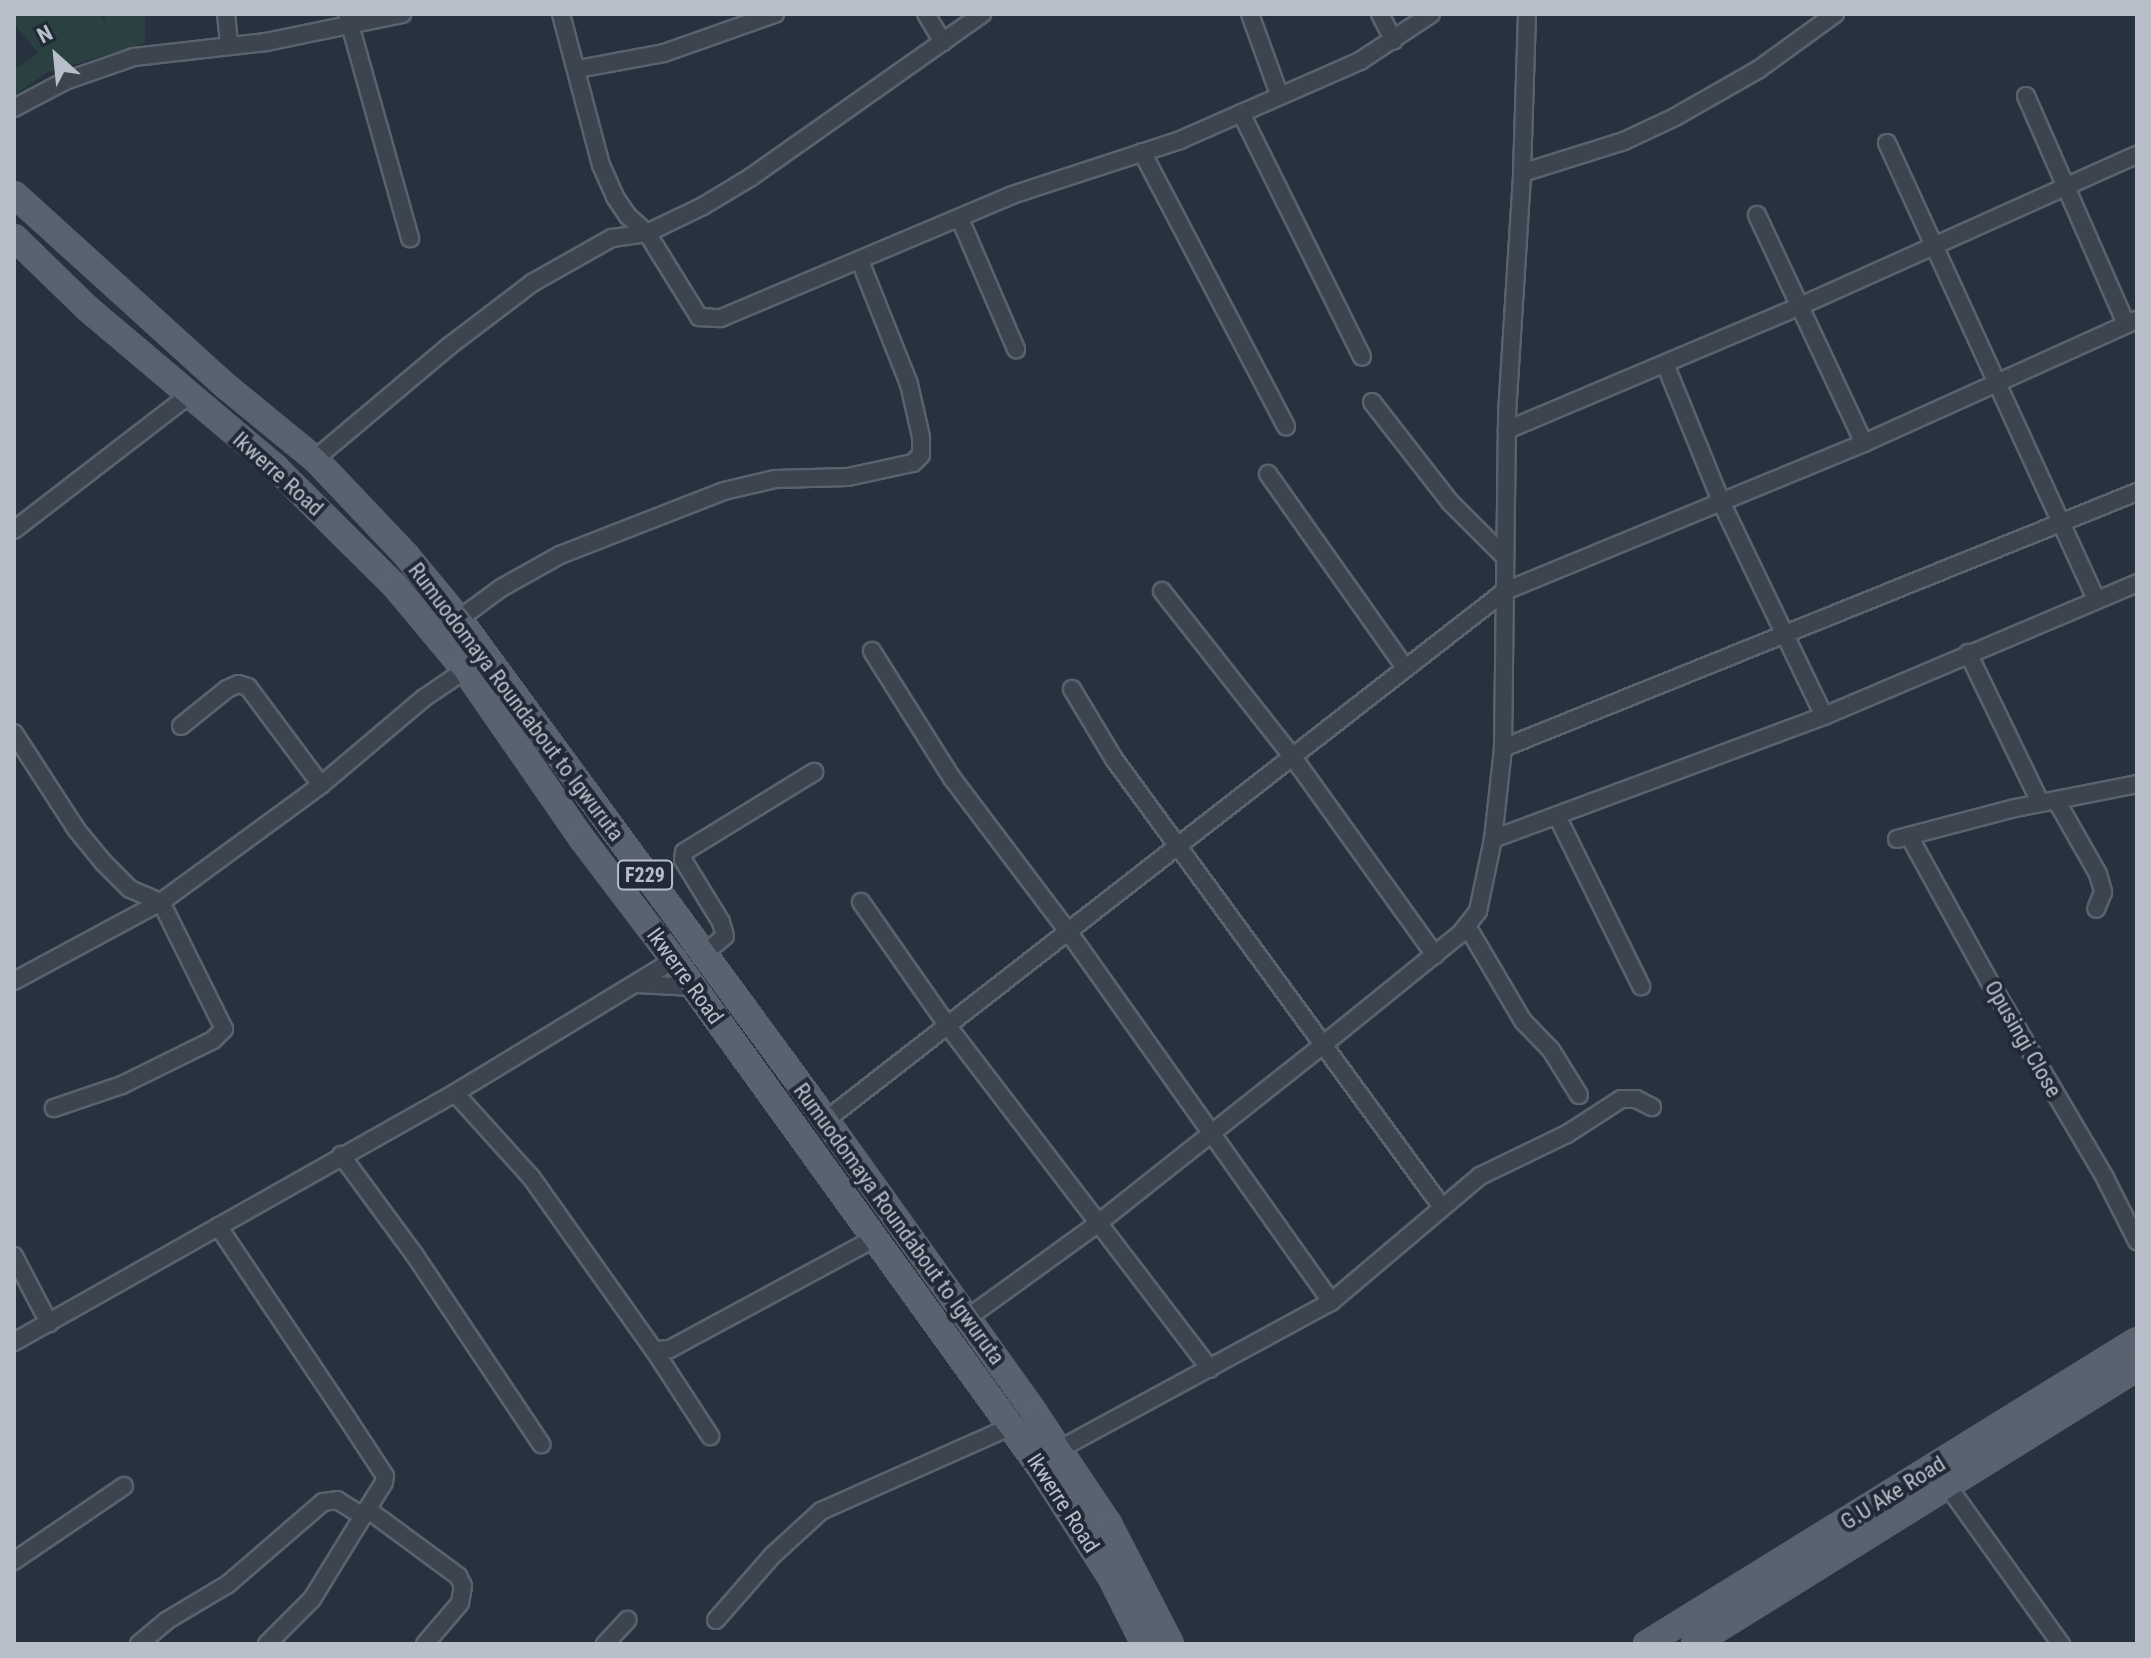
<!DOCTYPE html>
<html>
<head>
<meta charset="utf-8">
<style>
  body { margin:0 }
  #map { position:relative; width:2151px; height:1658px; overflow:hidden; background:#27323f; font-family:"Roboto Condensed",sans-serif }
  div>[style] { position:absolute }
  .green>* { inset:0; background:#2a4041 }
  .roads { filter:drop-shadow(2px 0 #59626d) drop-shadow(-2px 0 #59626d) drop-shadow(0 2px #59626d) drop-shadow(0 -2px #59626d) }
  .minor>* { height:16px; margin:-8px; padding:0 8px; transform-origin:8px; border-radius:8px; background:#3b444f }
  .major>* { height:22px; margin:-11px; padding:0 11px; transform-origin:11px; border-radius:11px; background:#59636f }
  span { translate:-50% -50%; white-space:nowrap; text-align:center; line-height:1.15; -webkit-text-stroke:8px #202935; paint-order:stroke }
  .shield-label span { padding:2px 6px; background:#202935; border:2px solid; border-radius:6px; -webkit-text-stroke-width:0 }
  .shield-label { font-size:20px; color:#b8bfca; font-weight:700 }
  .street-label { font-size:22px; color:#b8bfca }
  .frame { position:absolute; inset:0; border:16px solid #b8bfca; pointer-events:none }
  .north { position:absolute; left:16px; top:16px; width:80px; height:80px; -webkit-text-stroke:6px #202935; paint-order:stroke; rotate:333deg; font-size:22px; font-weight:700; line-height:32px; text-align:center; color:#b8bfca }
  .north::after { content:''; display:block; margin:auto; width:28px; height:36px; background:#b8bfca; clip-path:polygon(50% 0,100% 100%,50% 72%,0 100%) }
</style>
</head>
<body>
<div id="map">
  <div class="green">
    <i style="clip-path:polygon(14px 14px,100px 14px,110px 31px,102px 14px,145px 14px,145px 43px,46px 73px,14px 95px,14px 70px,38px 53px,14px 23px)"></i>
  </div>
  <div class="roads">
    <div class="minor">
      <i style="left:226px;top:14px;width:31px;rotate:84deg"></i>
      <i style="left:347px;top:14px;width:233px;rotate:74.3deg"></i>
      <i style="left:561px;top:14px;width:156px;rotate:75.2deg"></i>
      <i style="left:601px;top:165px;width:35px;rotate:66deg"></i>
      <i style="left:615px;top:197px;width:23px;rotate:56deg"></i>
      <i style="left:628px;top:216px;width:25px;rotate:42deg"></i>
      <i style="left:647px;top:233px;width:99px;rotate:58.2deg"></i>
      <i style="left:699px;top:317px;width:22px;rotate:3deg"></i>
      <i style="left:721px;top:318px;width:316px;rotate:-22.9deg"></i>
      <i style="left:1012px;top:195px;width:177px;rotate:-18.1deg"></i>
      <i style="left:1180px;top:140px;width:197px;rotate:-23.7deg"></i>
      <i style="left:1360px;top:61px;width:85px;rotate:-33.5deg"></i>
      <i style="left:926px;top:14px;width:33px;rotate:59deg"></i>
      <i style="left:1250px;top:14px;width:85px;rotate:70.1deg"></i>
      <i style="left:1380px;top:14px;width:30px;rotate:63deg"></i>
      <i style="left:578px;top:69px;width:87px;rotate:-10.5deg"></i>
      <i style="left:664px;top:53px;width:118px;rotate:-19.4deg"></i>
      <i style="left:2026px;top:96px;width:249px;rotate:66.3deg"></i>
      <i style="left:14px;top:108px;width:58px;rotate:-27.9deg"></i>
      <i style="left:65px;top:81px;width:73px;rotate:-19.2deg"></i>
      <i style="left:134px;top:57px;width:133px;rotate:-6.5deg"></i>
      <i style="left:266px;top:42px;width:139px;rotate:-11.6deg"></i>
      <i style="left:1241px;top:113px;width:272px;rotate:63.6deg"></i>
      <i style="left:1887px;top:143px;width:502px;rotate:65.38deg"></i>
      <i style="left:1142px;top:152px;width:310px;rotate:62.3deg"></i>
      <i style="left:1522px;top:173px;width:107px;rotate:-17.4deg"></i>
      <i style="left:1624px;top:141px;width:56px;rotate:-25.2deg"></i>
      <i style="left:1675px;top:117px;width:97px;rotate:-29.7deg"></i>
      <i style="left:1759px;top:69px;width:94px;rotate:-35.9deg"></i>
      <i style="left:1757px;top:215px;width:252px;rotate:64.9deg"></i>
      <i style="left:960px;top:219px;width:142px;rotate:66.7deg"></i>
      <i style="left:1665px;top:364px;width:151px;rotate:67.8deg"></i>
      <i style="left:1722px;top:504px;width:235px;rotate:64.3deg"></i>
      <i style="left:1372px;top:402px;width:127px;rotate:52deg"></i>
      <i style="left:1450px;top:502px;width:78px;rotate:45deg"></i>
      <i style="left:1507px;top:430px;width:316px;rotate:-22.9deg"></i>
      <i style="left:1798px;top:307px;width:372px;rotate:-24.2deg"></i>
      <i style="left:315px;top:459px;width:174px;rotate:-40.1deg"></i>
      <i style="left:448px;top:347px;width:106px;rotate:-37.3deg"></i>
      <i style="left:532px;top:283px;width:92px;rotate:-29.4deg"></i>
      <i style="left:612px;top:238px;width:35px;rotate:-8deg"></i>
      <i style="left:647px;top:233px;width:62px;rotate:-25.7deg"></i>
      <i style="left:703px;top:206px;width:56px;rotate:-31.1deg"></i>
      <i style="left:751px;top:177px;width:283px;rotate:-35.2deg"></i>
      <i style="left:1268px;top:474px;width:235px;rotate:54.7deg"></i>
      <i style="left:14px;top:530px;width:220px;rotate:-37.6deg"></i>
      <i style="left:1162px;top:591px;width:210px;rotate:51.8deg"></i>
      <i style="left:1292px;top:756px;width:245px;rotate:54.3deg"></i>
      <i style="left:459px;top:619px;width:52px;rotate:-36.4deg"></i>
      <i style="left:501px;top:588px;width:68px;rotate:-29.2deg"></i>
      <i style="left:560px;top:555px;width:176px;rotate:-21.3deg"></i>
      <i style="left:724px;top:491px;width:52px;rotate:-13.2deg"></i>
      <i style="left:775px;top:479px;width:73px;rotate:-1.6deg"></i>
      <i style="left:848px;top:477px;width:66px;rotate:-12.2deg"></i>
      <i style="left:913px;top:463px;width:11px;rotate:-45deg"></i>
      <i style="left:921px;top:455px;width:18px;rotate:-90deg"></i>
      <i style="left:921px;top:437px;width:54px;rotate:-102.8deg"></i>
      <i style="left:909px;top:384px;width:132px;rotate:-111.7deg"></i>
      <i style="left:872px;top:651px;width:150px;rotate:57.8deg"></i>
      <i style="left:952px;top:778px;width:191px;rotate:52.9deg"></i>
      <i style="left:1067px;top:930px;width:456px;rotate:54.6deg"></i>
      <i style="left:1968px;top:653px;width:165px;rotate:64.2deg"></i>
      <i style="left:1072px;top:689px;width:82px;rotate:59deg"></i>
      <i style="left:1114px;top:759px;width:555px;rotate:53.79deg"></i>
      <i style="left:181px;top:726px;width:59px;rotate:-38.8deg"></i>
      <i style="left:227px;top:689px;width:12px;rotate:-24deg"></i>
      <i style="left:238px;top:684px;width:10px;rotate:17deg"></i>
      <i style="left:248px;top:687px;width:122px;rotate:53.3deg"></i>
      <i style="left:14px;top:733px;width:114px;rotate:57.1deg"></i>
      <i style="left:76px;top:829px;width:43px;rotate:50.7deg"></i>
      <i style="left:103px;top:862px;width:38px;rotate:45deg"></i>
      <i style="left:130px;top:889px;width:34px;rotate:23deg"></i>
      <i style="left:161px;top:902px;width:142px;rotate:63.6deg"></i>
      <i style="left:224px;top:1029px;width:16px;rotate:135deg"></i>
      <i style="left:213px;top:1040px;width:102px;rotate:153.7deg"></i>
      <i style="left:122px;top:1085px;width:72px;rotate:161.3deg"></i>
      <i style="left:1503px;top:748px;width:684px;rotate:-21.99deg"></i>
      <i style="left:2056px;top:800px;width:85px;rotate:60.4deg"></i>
      <i style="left:2098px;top:874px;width:19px;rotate:74deg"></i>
      <i style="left:2103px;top:892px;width:18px;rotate:112deg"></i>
      <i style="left:1557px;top:816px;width:190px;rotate:63.7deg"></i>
      <i style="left:1909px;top:836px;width:163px;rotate:61.1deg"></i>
      <i style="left:1988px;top:979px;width:231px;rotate:59.5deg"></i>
      <i style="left:2105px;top:1178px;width:71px;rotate:63.1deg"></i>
      <i style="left:1493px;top:839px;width:353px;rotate:-20.4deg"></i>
      <i style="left:1824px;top:716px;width:340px;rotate:-23deg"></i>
      <i style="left:1897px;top:839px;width:122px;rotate:-14.7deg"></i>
      <i style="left:2015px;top:808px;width:124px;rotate:-11.1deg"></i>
      <i style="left:861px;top:902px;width:150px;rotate:55deg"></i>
      <i style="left:947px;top:1025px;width:433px;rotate:52.6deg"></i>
      <i style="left:1467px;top:926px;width:110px;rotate:59.5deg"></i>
      <i style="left:1523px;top:1021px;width:40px;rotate:46deg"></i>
      <i style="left:1551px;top:1050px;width:53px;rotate:58.1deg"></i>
      <i style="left:703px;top:955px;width:29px;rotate:-41deg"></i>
      <i style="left:725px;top:936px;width:15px;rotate:-106deg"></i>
      <i style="left:721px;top:922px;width:73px;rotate:-121.5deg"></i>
      <i style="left:683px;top:860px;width:8px;rotate:-83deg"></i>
      <i style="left:684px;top:852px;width:153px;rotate:-31.6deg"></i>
      <i style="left:14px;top:981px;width:167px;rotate:-28.3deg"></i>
      <i style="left:161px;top:902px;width:198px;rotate:-36.2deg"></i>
      <i style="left:321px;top:785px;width:135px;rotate:-40.2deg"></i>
      <i style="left:424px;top:698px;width:50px;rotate:-34.3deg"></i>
      <i style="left:636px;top:984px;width:58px;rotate:3deg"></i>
      <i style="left:455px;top:1093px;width:113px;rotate:47.9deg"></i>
      <i style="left:531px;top:1177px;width:212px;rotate:54.6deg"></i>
      <i style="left:654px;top:1350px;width:16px;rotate:-4deg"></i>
      <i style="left:670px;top:1349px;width:233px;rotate:-28.4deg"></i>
      <i style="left:826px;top:1120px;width:861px;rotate:-37.92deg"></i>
      <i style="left:1505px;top:591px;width:388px;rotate:-22.4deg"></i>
      <i style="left:1864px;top:443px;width:299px;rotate:-24.3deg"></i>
      <i style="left:341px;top:1155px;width:123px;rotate:53.6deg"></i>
      <i style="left:414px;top:1254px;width:229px;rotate:56.2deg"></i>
      <i style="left:14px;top:1256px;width:76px;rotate:62.4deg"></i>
      <i style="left:966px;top:1319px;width:162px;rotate:-35.9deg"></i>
      <i style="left:1097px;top:1224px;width:290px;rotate:-38.4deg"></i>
      <i style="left:1324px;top:1044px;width:176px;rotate:-39deg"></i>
      <i style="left:1461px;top:933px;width:28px;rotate:-52deg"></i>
      <i style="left:1478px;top:911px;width:74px;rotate:-78.2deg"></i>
      <i style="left:1493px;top:839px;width:92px;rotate:-83.7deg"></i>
      <i style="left:1503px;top:748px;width:334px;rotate:-89.3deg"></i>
      <i style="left:1507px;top:414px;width:241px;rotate:-86.4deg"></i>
      <i style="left:1522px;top:173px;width:159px;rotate:-88.2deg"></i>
      <i style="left:14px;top:1342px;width:506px;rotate:-29.45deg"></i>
      <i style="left:455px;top:1093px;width:256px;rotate:-31.3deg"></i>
      <i style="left:654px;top:1350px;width:103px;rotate:56.9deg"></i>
      <i style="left:1060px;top:1449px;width:308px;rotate:-28.5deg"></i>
      <i style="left:1331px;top:1302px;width:195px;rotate:-40.2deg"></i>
      <i style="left:1480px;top:1176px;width:97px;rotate:-25.8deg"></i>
      <i style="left:1567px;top:1134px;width:64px;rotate:-32.9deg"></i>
      <i style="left:1621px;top:1099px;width:15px"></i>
      <i style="left:1636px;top:1099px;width:18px;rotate:27deg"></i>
      <i style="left:1947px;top:1485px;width:196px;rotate:54.4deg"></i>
      <i style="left:367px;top:1509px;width:113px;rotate:36.4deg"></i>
      <i style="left:458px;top:1576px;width:11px;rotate:63deg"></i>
      <i style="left:463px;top:1586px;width:17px;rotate:100deg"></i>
      <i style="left:460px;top:1603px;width:54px;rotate:130.5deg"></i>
      <i style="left:14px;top:1561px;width:133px;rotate:-34.3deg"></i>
      <i style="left:716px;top:1620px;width:86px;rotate:-48.8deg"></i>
      <i style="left:773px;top:1555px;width:65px;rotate:-42.5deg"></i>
      <i style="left:821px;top:1511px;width:209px;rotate:-24deg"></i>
      <i style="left:139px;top:1644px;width:35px;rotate:-40deg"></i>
      <i style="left:166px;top:1621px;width:72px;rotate:-30.8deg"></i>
      <i style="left:228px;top:1584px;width:125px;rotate:-40.8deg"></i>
      <i style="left:323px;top:1502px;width:14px;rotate:-8deg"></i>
      <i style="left:337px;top:1500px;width:31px;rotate:32deg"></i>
      <i style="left:363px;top:1516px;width:40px;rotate:-58deg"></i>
      <i style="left:384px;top:1482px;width:6px;rotate:-81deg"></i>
      <i style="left:385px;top:1476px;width:69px;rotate:-123.2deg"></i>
      <i style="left:347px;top:1418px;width:231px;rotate:-123.9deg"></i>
      <i style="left:267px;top:1644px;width:64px;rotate:-45deg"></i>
      <i style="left:312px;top:1599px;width:97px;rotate:-58.4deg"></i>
      <i style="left:605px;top:1644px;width:33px;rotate:-47deg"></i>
    </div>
    <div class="major">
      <i style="left:14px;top:194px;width:287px;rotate:42.2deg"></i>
      <i style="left:227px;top:387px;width:114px;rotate:39.3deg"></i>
      <i style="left:315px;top:459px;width:132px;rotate:46.5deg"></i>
      <i style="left:406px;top:555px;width:83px;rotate:50.4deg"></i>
      <i style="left:459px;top:619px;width:621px;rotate:53.78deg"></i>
      <i style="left:826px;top:1120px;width:359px;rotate:54.5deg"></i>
      <i style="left:1034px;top:1412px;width:135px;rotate:56.2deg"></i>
      <i style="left:1109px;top:1524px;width:135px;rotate:62.7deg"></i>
      <i style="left:14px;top:237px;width:102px;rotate:44.2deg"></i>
      <i style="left:87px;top:308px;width:248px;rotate:40.2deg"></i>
      <i style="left:276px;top:468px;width:166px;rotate:44.8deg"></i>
      <i style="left:394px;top:585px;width:111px;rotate:50.1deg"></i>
      <i style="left:465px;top:670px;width:206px;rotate:55.3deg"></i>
      <i style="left:582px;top:839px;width:152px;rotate:52.8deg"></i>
      <i style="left:674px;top:960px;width:628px;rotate:54.21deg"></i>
      <i style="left:1041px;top:1469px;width:130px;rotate:57.3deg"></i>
      <i style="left:1111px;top:1578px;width:74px;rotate:63.4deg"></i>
      <i style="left:1646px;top:1644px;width:577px;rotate:-31.76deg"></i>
      <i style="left:1694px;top:1644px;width:522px;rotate:-31.92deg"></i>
    </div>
  </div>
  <div class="shield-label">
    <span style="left:645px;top:875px">F229</span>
  </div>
  <div class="street-label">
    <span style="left:278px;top:474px;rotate:42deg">Ikwerre Road</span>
    <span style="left:516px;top:702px;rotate:53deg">Rumuodomaya Roundabout to Igwuruta</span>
    <span style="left:685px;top:976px;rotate:54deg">Ikwerre Road</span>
    <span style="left:2023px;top:1039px;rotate:60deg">Opusingi Close</span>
    <span style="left:899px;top:1224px;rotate:54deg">Rumuodomaya Roundabout to Igwuruta</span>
    <span style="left:1893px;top:1493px;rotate:-32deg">G.U Ake Road</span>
    <span style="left:1063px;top:1503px;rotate:57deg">Ikwerre Road</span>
  </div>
  <div class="frame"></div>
  <div class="north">N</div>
</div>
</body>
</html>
